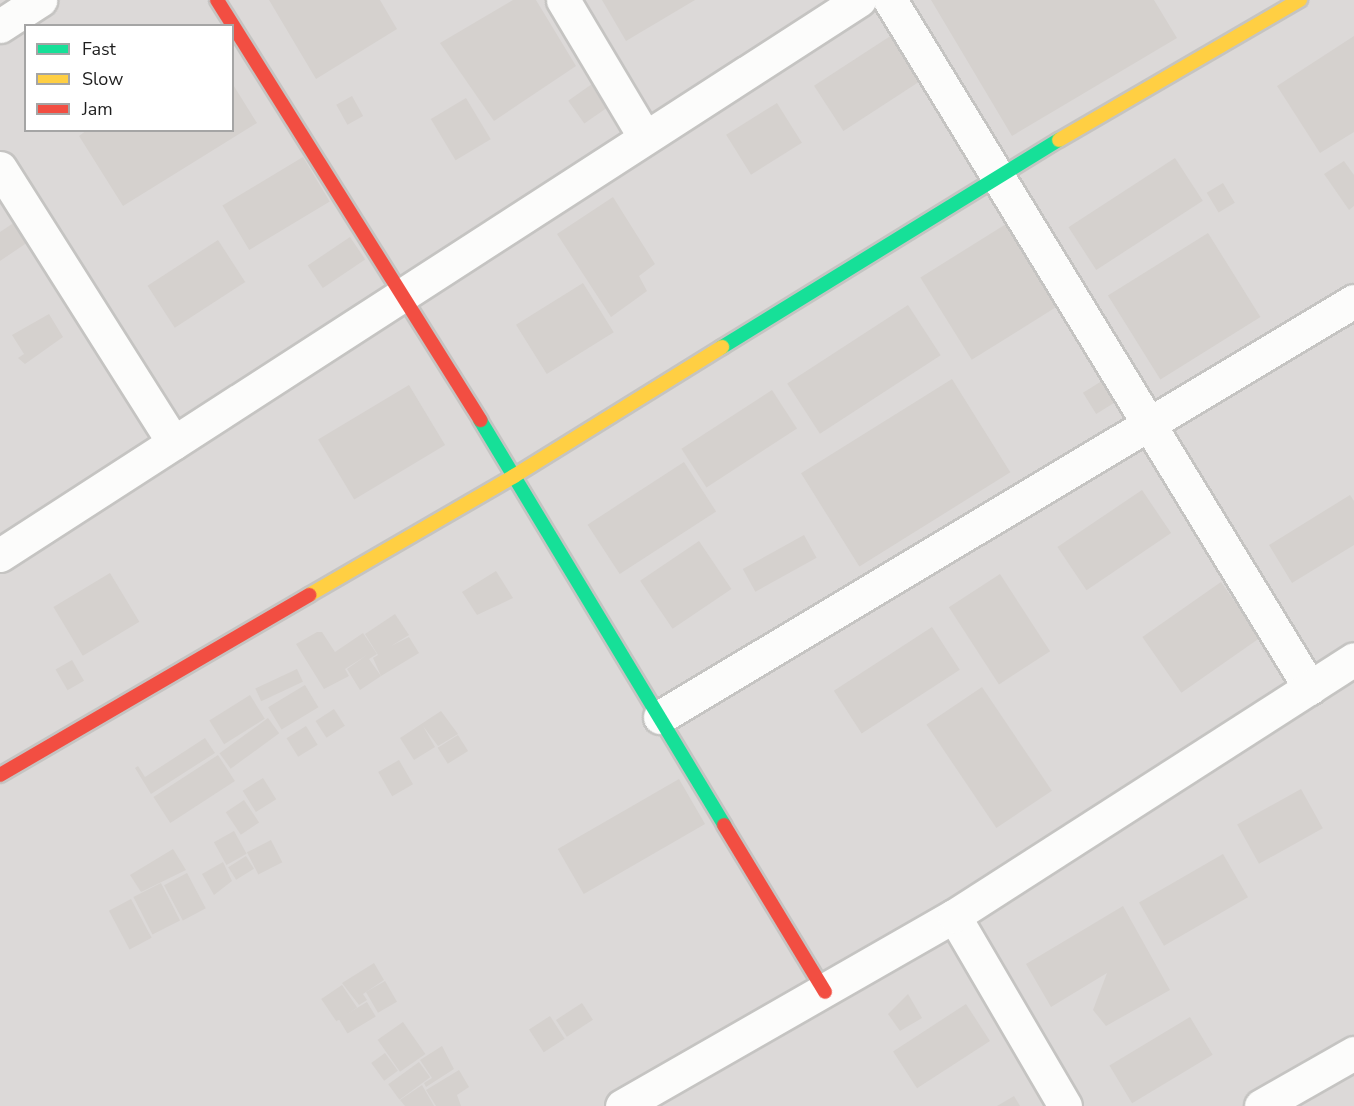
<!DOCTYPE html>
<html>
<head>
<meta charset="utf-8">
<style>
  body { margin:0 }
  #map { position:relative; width:1354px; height:1106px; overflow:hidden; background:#ede9e6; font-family:"Nunito Sans",sans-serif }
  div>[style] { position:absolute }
  .residential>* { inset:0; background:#dcd9d8 }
  .building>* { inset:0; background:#d5d1ce; transform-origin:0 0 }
  .roads { filter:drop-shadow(2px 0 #c5c4c2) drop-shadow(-2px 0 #c5c4c2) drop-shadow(0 2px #c5c4c2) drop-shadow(0 -2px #c5c4c2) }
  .street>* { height:33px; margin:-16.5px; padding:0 16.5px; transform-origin:16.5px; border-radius:16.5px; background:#fcfcfb }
  .fast>* { height:14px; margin:-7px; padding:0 7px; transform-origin:7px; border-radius:7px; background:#16e098 }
  .slow>* { height:14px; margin:-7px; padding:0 7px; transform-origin:7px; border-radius:7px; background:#ffcf43 }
  .jam>* { height:14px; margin:-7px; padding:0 7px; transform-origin:7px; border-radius:7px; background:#f24e42 }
  span { translate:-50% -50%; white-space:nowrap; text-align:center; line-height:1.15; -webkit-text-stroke:5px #fff; paint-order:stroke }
  .legend { position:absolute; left:24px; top:24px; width:210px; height:108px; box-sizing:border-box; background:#fff; border:2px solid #a5a5a5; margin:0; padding:8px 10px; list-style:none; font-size:18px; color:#1e1e1e }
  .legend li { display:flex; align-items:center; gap:12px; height:30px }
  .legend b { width:30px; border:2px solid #a5a5a5 }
</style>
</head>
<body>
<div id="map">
  <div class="residential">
    <i style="clip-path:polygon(evenodd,0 0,1354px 0,1354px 1106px,0 1106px,0 0,26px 26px,232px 26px,232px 130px,26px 130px,26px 26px)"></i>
  </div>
  <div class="building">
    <i style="clip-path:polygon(269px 0,380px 0,397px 29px,316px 79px)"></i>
    <i style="clip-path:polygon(513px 0,536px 0,576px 66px,494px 121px,440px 43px)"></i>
    <i style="clip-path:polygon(602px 0,695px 0,626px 41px)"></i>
    <i style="clip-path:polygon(931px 0,1154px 0,1177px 38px,1012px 136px)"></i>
    <i style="left:892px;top:35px;width:54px;height:93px;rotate:57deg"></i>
    <i style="clip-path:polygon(1354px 36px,1354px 132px,1320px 153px,1277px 86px)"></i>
    <i style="clip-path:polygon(232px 83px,257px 123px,123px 206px,79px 136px,87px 130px,232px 130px)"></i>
    <i style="left:592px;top:84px;width:28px;height:29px;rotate:55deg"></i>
    <i style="left:352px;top:96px;width:23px;height:18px;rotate:61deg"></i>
    <i style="left:466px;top:98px;width:48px;height:41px;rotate:59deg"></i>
    <i style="left:777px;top:103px;width:47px;height:60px;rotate:58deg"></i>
    <i style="left:303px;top:157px;width:52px;height:94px;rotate:59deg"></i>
    <i style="left:1175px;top:158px;width:51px;height:127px;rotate:57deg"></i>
    <i style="clip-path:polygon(1344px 161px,1354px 175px,1354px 206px,1349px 210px,1324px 174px)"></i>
    <i style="left:1223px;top:183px;width:23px;height:19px;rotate:59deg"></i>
    <i style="clip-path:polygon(613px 197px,655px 264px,639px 276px,647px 291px,611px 317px,557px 234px)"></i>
    <i style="clip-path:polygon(18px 220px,31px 240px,0 261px,0 232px)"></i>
    <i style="left:1006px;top:224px;width:97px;height:101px;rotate:58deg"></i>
    <i style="left:1208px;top:233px;width:99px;height:118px;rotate:58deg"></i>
    <i style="left:350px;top:237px;width:27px;height:51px;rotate:56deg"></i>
    <i style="left:218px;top:240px;width:50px;height:84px;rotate:57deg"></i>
    <i style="left:583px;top:283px;width:58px;height:79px;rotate:58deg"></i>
    <i style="left:908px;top:305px;width:60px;height:144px;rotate:57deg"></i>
    <i style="clip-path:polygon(49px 314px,63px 337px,25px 364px,18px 358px,24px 354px,12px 335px)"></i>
    <i style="left:952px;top:379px;width:110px;height:178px;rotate:58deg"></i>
    <i style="left:1105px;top:379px;width:25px;height:26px;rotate:58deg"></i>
    <i style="left:409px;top:385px;width:70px;height:106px;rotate:59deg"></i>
    <i style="left:772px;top:390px;width:46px;height:108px;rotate:57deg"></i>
    <i style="left:684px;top:462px;width:59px;height:115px;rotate:57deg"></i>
    <i style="left:1142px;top:490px;width:52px;height:102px;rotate:56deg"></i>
    <i style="clip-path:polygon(1350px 495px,1354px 501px,1354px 545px,1292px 583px,1269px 545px)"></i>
    <i style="left:804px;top:535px;width:26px;height:70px;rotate:61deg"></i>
    <i style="left:699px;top:541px;width:58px;height:71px;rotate:56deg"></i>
    <i style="clip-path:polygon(496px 571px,513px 598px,477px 615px,462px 592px)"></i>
    <i style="left:110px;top:573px;width:57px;height:66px;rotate:59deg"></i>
    <i style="left:1000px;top:574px;width:92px;height:61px;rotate:57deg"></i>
    <i style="left:1221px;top:582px;width:68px;height:96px;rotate:55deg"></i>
    <i style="clip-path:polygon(395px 614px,409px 635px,391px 646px,409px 637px,419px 653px,381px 676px,373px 658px,378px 655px,365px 634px)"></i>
    <i style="left:932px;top:627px;width:51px;height:117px;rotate:57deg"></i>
    <i style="clip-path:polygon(317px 632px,322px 632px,335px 652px,363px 633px,377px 654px,369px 659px,381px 676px,360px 690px,347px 669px,367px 655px,345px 669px,349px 676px,324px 689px,296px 644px)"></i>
    <i style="left:72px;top:660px;width:24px;height:19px;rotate:60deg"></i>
    <i style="left:297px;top:669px;width:14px;height:46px;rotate:65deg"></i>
    <i style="left:305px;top:685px;width:26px;height:43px;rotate:59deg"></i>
    <i style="left:982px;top:687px;width:125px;height:67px;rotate:56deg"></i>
    <i style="left:250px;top:695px;width:28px;height:48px;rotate:58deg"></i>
    <i style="left:334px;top:709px;width:20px;height:22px;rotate:57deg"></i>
    <i style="clip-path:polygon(441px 711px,458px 734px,438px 746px,423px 726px,435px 747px,414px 760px,400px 738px)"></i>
    <i style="left:268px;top:718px;width:19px;height:60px;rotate:54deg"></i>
    <i style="left:306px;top:726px;width:22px;height:23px;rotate:58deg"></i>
    <i style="left:458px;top:735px;width:19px;height:24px;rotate:58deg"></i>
    <i style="clip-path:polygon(205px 738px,215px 753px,151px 794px,135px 768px,138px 766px,145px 777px)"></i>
    <i style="left:218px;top:755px;width:31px;height:77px;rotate:57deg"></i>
    <i style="left:399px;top:760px;width:28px;height:24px;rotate:60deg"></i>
    <i style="left:263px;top:778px;width:25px;height:24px;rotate:58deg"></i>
    <i style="left:679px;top:779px;width:52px;height:140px;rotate:60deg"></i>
    <i style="left:1301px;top:789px;width:45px;height:73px;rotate:61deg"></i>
    <i style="left:244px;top:800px;width:27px;height:22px;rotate:56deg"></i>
    <i style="left:234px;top:831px;width:26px;height:23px;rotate:61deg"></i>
    <i style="left:271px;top:840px;width:25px;height:27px;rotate:63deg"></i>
    <i style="clip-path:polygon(173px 849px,186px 870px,141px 892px,130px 875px)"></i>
    <i style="left:1223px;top:854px;width:50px;height:97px;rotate:60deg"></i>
    <i style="left:246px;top:856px;width:15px;height:21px;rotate:58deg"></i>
    <i style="clip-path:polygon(223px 862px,232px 881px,214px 895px,202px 874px)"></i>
    <i style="left:187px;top:873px;width:40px;height:26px;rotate:62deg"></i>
    <i style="left:161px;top:883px;width:42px;height:31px;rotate:63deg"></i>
    <i style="left:131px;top:899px;width:44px;height:25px;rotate:62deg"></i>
    <i style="clip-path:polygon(1123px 906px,1170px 990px,1106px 1026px,1093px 1010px,1107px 973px,1051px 1007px,1026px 964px)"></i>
    <i style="clip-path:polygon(374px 963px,384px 980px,363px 994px,367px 1000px,359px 1005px,342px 983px)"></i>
    <i style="left:385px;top:981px;width:24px;height:22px;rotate:60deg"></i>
    <i style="left:342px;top:985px;width:27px;height:25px;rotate:56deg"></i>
    <i style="clip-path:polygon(908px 994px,922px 1018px,900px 1031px,888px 1014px)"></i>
    <i style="left:367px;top:1002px;width:17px;height:33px;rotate:59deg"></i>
    <i style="left:582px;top:1003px;width:20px;height:31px;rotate:57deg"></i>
    <i style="left:966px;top:1004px;width:44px;height:87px;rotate:57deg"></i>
    <i style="left:550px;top:1016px;width:27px;height:25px;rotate:57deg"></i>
    <i style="left:1190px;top:1017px;width:44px;height:94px;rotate:59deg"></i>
    <i style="left:403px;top:1022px;width:39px;height:31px;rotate:55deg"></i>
    <i style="clip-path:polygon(442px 1046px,454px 1069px,426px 1087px,424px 1083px,432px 1078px,420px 1060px)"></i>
    <i style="left:385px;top:1053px;width:22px;height:17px;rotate:54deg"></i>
    <i style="left:419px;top:1062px;width:19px;height:38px;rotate:54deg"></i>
    <i style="clip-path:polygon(459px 1070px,469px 1087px,457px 1095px,461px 1106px,436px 1106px,426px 1090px)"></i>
    <i style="clip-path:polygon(422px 1085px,434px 1106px,405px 1106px,400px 1100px)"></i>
    <i style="clip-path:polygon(1014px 1096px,1020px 1106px,997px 1106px)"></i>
  </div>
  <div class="roads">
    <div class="street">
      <i style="left:563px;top:0;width:158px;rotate:59.2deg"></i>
      <i style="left:890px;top:0;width:806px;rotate:58.6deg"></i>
      <i style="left:0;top:26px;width:48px;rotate:-33deg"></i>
      <i style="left:0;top:168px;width:325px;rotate:57.7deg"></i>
      <i style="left:0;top:555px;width:1023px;rotate:-32.87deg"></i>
      <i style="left:660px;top:717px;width:809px;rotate:-30.94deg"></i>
      <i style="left:954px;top:916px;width:220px;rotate:59.7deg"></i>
      <i style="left:622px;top:1106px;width:383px;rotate:-29.8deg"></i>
      <i style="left:954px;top:916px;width:475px;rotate:-32.7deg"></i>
      <i style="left:1261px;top:1106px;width:107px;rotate:-29.7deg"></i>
    </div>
    <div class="fast">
      <i style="left:722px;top:347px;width:395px;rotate:-31.6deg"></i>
      <i style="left:480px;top:420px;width:473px;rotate:58.9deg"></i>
    </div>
    <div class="slow">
      <i style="left:1059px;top:140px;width:279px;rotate:-30.2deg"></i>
      <i style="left:309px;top:595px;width:237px;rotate:-30.1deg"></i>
      <i style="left:514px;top:476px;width:245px;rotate:-31.8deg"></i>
    </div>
    <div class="jam">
      <i style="left:217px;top:0;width:496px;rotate:57.9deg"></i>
      <i style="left:0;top:775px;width:358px;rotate:-30.2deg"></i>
      <i style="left:724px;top:825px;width:195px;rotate:58.8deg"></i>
    </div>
  </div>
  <ul class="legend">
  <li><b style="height:8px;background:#16e098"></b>Fast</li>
  <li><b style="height:8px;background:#ffcf43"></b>Slow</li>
  <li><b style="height:8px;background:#f24e42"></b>Jam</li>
  </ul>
</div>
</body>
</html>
